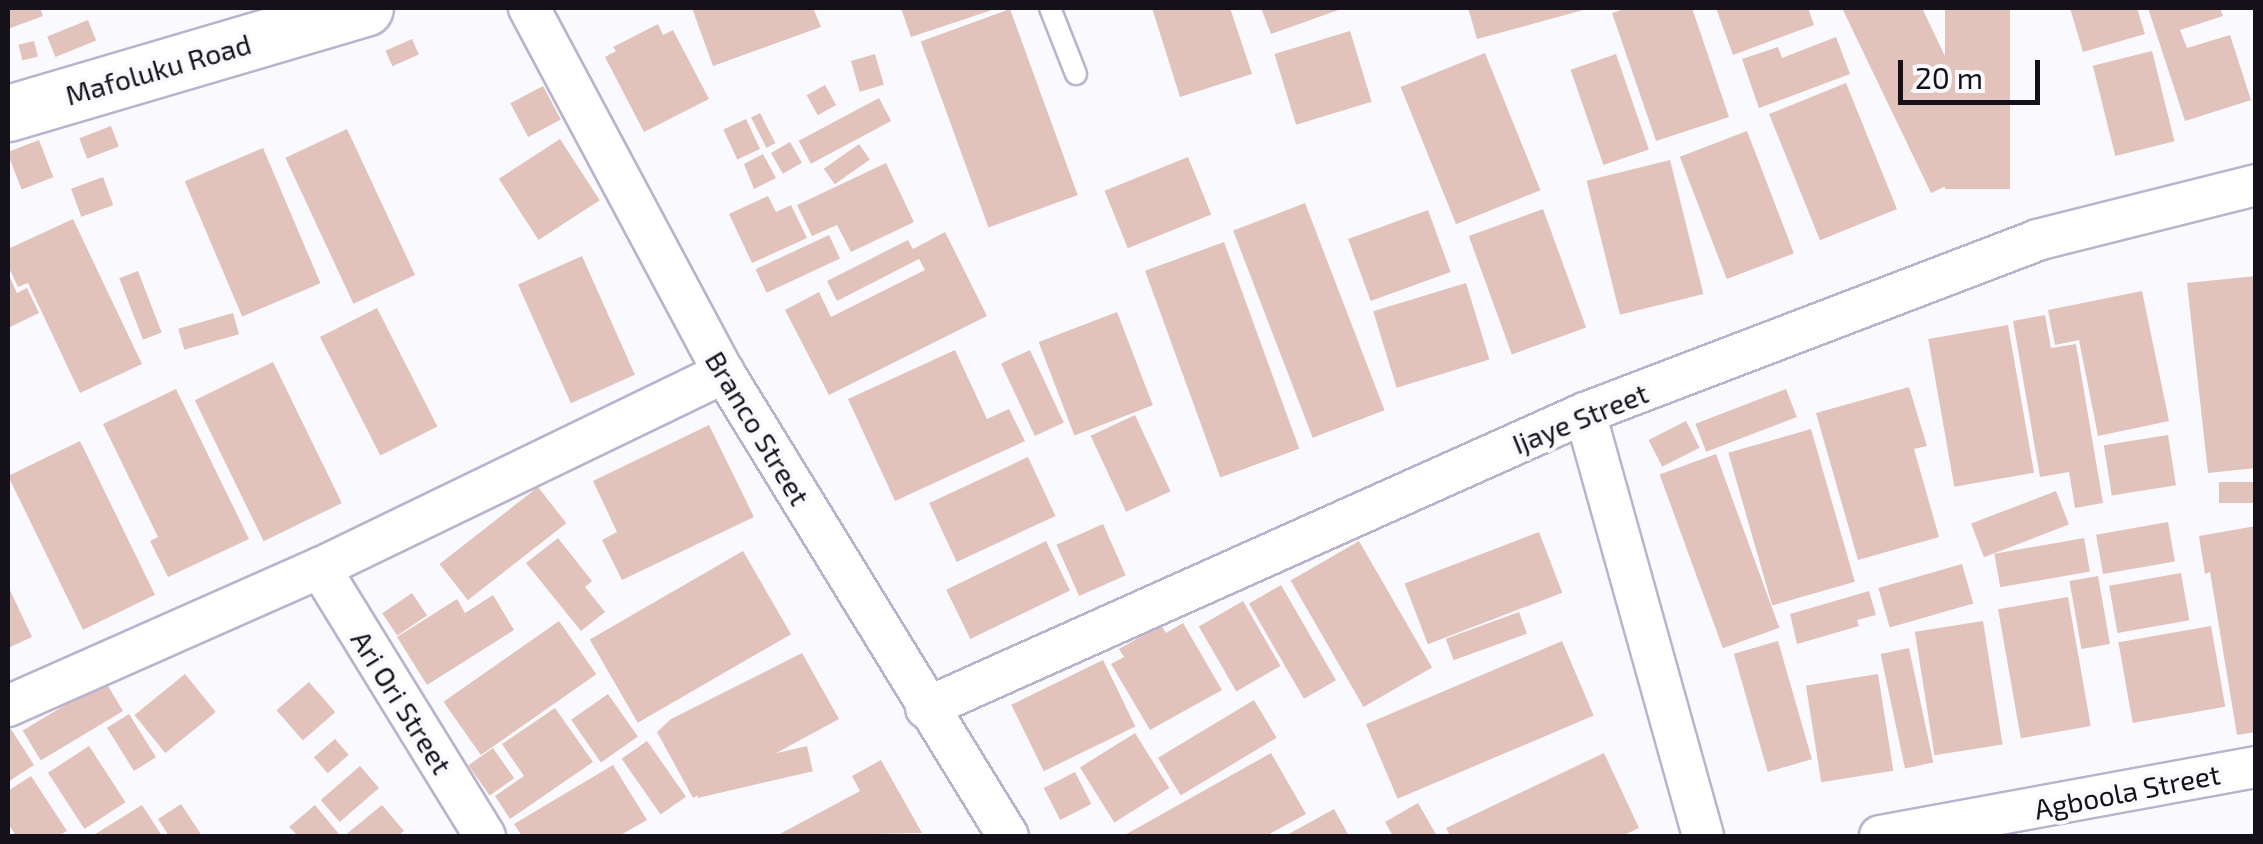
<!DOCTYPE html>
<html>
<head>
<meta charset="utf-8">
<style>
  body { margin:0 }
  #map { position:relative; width:2263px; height:844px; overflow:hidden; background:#faf9fe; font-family:"Exo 2",sans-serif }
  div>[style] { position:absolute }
  .building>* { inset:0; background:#e2c3bc; transform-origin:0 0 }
  .roads { filter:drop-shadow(2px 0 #bab3cd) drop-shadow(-2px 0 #bab3cd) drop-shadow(0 2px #bab3cd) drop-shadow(0 -2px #bab3cd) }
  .lane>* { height:20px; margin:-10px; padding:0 10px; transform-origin:10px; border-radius:10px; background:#fff }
  .street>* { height:40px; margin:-20px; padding:0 20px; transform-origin:20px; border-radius:20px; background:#fff }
  .secondary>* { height:55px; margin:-27.5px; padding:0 27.5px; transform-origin:27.5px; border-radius:27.5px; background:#fff }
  span { translate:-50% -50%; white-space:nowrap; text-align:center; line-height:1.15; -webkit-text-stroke:8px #faf9fe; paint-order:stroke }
  .street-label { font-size:28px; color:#14111a }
  .frame { position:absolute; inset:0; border:10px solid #14111a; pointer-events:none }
  .scale { position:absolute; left:1898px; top:60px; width:142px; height:45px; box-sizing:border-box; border:5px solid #14111a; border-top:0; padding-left:12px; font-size:30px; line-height:35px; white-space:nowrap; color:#14111a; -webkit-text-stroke:8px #faf9fe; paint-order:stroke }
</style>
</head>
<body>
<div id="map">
  <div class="building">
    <i style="clip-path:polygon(8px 8px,40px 8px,43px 16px,8px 29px)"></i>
    <i style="clip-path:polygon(692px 8px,813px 8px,821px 27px,713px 66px)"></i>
    <i style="clip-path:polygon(901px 8px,998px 8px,911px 37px)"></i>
    <i style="clip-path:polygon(1152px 8px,1230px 8px,1252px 74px,1180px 97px)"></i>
    <i style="clip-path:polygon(1261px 8px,1344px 8px,1271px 34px)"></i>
    <i style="clip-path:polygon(1468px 8px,1587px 8px,1587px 9px,1477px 39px)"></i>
    <i style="clip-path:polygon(1627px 8px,1692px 8px,1729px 117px,1656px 141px,1612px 13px)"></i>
    <i style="clip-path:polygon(1716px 8px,1808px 8px,1814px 25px,1733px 55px)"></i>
    <i style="clip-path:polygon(1842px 8px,1922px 8px,1996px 163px,1931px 193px)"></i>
    <i style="left:1945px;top:8px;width:65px;height:181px"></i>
    <i style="clip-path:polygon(2070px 8px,2137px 8px,2145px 34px,2083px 52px)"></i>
    <i style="clip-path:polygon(2148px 8px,2220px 8px,2223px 16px,2180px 30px,2187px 48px,2230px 35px,2251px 100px,2185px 121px)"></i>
    <i style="left:1010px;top:9px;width:198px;height:95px;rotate:70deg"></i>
    <i style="left:88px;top:20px;width:22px;height:44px;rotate:68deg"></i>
    <i style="clip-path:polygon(658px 24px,663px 35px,673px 30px,709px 99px,644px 132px,605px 57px,616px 51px,613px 47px)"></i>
    <i style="left:1350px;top:31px;width:74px;height:79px;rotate:73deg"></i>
    <i style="clip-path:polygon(1836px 37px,1850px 74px,1759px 108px,1742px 59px,1778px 47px,1782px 58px)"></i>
    <i style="left:412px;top:39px;width:17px;height:29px;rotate:66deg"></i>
    <i style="left:34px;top:41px;width:16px;height:16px;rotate:76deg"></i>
    <i style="left:2152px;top:51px;width:93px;height:61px;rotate:76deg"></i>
    <i style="left:1485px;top:53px;width:148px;height:91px;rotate:68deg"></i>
    <i style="left:875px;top:54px;width:32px;height:25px;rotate:74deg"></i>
    <i style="left:1616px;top:54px;width:101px;height:48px;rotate:71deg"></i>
    <i style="left:1846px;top:83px;width:136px;height:83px;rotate:68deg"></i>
    <i style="left:825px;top:85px;width:23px;height:21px;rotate:61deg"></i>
    <i style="left:543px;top:86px;width:38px;height:37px;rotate:62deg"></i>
    <i style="left:879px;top:98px;width:26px;height:91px;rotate:62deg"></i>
    <i style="left:760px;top:113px;width:34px;height:10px;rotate:63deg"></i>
    <i style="left:746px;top:119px;width:33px;height:25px;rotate:65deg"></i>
    <i style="left:111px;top:126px;width:22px;height:34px;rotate:69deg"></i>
    <i style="left:347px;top:129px;width:161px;height:68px;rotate:65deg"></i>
    <i style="left:1747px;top:131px;width:131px;height:72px;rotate:69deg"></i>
    <i style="left:560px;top:139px;width:73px;height:73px;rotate:57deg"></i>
    <i style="left:39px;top:140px;width:40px;height:34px;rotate:69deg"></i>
    <i style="left:790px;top:142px;width:24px;height:22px;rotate:60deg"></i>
    <i style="left:859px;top:144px;width:19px;height:43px;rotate:55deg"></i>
    <i style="left:263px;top:148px;width:147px;height:85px;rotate:67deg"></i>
    <i style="clip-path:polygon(763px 154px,776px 178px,754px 189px,744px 164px)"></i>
    <i style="left:1188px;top:157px;width:62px;height:90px;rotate:68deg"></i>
    <i style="left:1670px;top:160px;width:138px;height:86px;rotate:76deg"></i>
    <i style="clip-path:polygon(886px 163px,914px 222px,851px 252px,837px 225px,812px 236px,797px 205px)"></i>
    <i style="left:103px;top:177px;width:30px;height:34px;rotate:70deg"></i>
    <i style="clip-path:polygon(768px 196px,776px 212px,791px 205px,807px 238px,752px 263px,729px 214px)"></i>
    <i style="left:1305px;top:203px;width:222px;height:77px;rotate:69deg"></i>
    <i style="left:1543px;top:209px;width:126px;height:79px;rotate:70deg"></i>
    <i style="left:1428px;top:210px;width:66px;height:85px;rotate:70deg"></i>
    <i style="clip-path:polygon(73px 219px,142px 364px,80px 393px,28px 283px,18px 287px,8px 266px,8px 249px)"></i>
    <i style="clip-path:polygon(945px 232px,987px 316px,829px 395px,785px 310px,819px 292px,831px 317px,925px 270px,919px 259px,837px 301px,827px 281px,908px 240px,913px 249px)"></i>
    <i style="left:829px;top:235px;width:26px;height:81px;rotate:65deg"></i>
    <i style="left:1224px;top:242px;width:220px;height:84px;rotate:70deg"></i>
    <i style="left:582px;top:256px;width:130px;height:70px;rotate:66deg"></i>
    <i style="left:138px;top:271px;width:66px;height:20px;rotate:69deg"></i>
    <i style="clip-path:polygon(8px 273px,17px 293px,27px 288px,39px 313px,8px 328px)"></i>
    <i style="clip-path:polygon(2256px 276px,2256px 468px,2208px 473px,2187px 283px)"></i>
    <i style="left:1466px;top:283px;width:80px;height:97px;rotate:73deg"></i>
    <i style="clip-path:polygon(2142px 291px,2169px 421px,2098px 436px,2079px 340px,2055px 345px,2048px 310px)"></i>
    <i style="left:377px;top:308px;width:133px;height:64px;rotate:63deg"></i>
    <i style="left:1117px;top:312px;width:100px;height:84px;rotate:69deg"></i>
    <i style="left:233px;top:313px;width:22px;height:57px;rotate:74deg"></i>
    <i style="clip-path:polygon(2045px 315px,2051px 348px,2076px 344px,2103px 503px,2075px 508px,2069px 472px,2040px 477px,2013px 321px)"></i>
    <i style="left:2008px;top:325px;width:150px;height:81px;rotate:80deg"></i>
    <i style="clip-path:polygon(955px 350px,987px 419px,1009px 409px,1025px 441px,895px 501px,848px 399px)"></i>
    <i style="left:1030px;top:350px;width:80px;height:32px;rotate:65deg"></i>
    <i style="left:273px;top:362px;width:157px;height:87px;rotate:64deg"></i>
    <i style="clip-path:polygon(1909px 387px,1927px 446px,1914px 449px,1939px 537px,1858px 560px,1816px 413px)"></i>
    <i style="clip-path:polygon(176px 389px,249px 539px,168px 577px,150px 541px,158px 537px,103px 424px)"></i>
    <i style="left:1786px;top:389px;width:30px;height:97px;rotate:69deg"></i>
    <i style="left:1135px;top:415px;width:84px;height:49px;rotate:65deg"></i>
    <i style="left:1686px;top:421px;width:30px;height:42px;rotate:63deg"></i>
    <i style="clip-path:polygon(709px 425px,754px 517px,622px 580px,602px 540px,617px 532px,593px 481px)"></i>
    <i style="left:1811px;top:429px;width:159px;height:86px;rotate:74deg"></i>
    <i style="left:2168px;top:435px;width:51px;height:65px;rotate:81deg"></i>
    <i style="left:80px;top:441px;width:171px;height:80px;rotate:64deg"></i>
    <i style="left:1716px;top:454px;width:185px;height:60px;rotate:70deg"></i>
    <i style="left:1028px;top:457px;width:65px;height:109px;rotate:65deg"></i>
    <i style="left:2256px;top:482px;width:21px;height:37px;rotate:90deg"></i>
    <i style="left:538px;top:487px;width:46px;height:125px;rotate:52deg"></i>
    <i style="left:2056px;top:491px;width:36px;height:91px;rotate:69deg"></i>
    <i style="left:2168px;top:522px;width:40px;height:73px;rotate:80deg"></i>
    <i style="left:1103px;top:524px;width:56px;height:51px;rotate:66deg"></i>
    <i style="clip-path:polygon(2256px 526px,2256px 732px,2237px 735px,2210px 572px,2205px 574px,2199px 536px)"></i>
    <i style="left:1539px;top:532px;width:65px;height:144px;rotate:69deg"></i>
    <i style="clip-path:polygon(558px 538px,592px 581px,585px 587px,605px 612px,581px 631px,526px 563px)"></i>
    <i style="left:2084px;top:538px;width:34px;height:91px;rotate:80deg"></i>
    <i style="left:1046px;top:541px;width:55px;height:111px;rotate:64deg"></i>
    <i style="left:1359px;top:541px;width:146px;height:79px;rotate:60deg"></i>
    <i style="left:743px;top:551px;width:96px;height:177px;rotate:60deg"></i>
    <i style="left:1962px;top:564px;width:41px;height:87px;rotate:74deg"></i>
    <i style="left:2181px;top:573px;width:48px;height:73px;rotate:80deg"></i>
    <i style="left:2098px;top:576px;width:69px;height:29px;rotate:80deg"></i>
    <i style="left:1281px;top:585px;width:110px;height:37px;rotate:60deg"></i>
    <i style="clip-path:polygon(8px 586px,32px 637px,8px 648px)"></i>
    <i style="clip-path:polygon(1869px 591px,1876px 615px,1857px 620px,1859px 626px,1797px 644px,1790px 614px)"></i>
    <i style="left:412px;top:593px;width:27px;height:36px;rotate:56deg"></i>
    <i style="clip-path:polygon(493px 595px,514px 630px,427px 685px,397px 637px,457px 599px,465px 613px)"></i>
    <i style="left:2068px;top:597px;width:131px;height:71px;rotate:80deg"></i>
    <i style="left:1243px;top:601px;width:75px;height:51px;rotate:60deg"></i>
    <i style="left:1519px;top:612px;width:23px;height:78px;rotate:70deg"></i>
    <i style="left:559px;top:621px;width:65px;height:141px;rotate:55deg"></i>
    <i style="left:1983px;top:621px;width:125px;height:69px;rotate:81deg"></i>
    <i style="clip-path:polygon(1183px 623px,1222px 690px,1150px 730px,1111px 664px,1124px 657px,1119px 649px,1161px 625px,1166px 633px)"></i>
    <i style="left:2211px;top:626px;width:82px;height:94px;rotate:80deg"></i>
    <i style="left:1562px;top:641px;width:81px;height:213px;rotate:67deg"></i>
    <i style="left:1778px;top:641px;width:123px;height:46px;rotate:74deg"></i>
    <i style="left:1909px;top:648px;width:117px;height:29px;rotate:78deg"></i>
    <i style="clip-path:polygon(802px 653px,839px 719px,693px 798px,657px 732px,671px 719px)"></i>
    <i style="left:1103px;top:660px;width:74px;height:102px;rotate:64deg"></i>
    <i style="left:185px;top:674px;width:49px;height:65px;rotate:51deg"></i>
    <i style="left:1878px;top:674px;width:98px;height:73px;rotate:81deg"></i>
    <i style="left:105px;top:681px;width:35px;height:96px;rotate:59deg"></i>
    <i style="left:309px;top:682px;width:40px;height:43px;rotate:49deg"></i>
    <i style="left:608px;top:694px;width:52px;height:45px;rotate:55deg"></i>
    <i style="left:1254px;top:700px;width:44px;height:112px;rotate:59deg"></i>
    <i style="clip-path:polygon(555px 708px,593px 762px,510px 819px,495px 796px,524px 776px,502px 744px)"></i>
    <i style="left:129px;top:714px;width:51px;height:26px;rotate:58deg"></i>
    <i style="clip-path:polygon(11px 729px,34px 765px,8px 782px,8px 731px)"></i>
    <i style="left:1135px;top:733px;width:65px;height:65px;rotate:58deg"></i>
    <i style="left:335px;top:739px;width:21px;height:28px;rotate:49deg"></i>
    <i style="left:647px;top:741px;width:68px;height:31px;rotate:55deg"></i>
    <i style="left:89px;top:746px;width:67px;height:49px;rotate:57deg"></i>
    <i style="left:807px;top:746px;width:26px;height:118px;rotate:77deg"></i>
    <i style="left:493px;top:748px;width:37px;height:30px;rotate:55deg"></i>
    <i style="clip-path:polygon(1271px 753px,1306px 814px,1266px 836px,1123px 836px)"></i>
    <i style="clip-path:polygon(1604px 753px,1639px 828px,1622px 836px,1450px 836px,1446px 828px)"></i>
    <i style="clip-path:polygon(881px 760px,922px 833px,776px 836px,860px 791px,852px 776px)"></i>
    <i style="clip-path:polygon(613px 765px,647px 820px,619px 836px,522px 836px,514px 824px)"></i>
    <i style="left:360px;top:766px;width:29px;height:52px;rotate:49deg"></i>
    <i style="left:1075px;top:772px;width:36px;height:35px;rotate:63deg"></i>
    <i style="clip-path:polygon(31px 776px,67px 831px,58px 836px,16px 836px,8px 823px,8px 791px)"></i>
    <i style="clip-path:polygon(1418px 803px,1437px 836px,1393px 836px,1385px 822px)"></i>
    <i style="clip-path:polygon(181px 804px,202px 836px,169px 836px,158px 819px)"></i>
    <i style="clip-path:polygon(142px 805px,162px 836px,92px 836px)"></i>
    <i style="clip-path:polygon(315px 805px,339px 834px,336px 836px,298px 836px,289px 827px)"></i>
    <i style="clip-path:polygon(382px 805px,404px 831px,398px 836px,344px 836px)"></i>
    <i style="clip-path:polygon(1334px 809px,1349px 836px,1285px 836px)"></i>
  </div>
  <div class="roads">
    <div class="lane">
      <i style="left:1050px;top:8px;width:71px;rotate:68.5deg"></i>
    </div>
    <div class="street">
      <i style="left:529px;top:8px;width:414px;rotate:61.9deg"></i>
      <i style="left:724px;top:373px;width:543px;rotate:58.48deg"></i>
      <i style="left:1585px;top:413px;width:439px;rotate:74.4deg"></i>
      <i style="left:320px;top:568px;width:315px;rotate:58.4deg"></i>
      <i style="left:8px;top:706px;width:341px;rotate:-23.9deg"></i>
      <i style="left:320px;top:568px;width:449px;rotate:-25.8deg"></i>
      <i style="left:926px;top:708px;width:722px;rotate:-24.12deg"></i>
      <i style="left:1585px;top:413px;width:484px;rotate:-20.9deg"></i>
      <i style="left:2037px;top:240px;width:226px;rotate:-14.1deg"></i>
      <i style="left:1880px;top:836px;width:382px;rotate:-10.4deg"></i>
    </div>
    <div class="secondary">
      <i style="left:8px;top:113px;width:372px;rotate:-16.4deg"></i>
    </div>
  </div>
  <div class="street-label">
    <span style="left:158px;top:69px;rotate:-16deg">Mafoluku Road</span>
    <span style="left:1580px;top:418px;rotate:-22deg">Ijaye Street</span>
    <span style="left:758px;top:428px;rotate:59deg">Branco Street</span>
    <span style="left:402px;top:702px;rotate:58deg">Ari Ori Street</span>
    <span style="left:2127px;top:791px;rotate:-11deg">Agboola Street</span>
  </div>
  <div class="frame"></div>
  <div class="scale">20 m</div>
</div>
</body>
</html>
